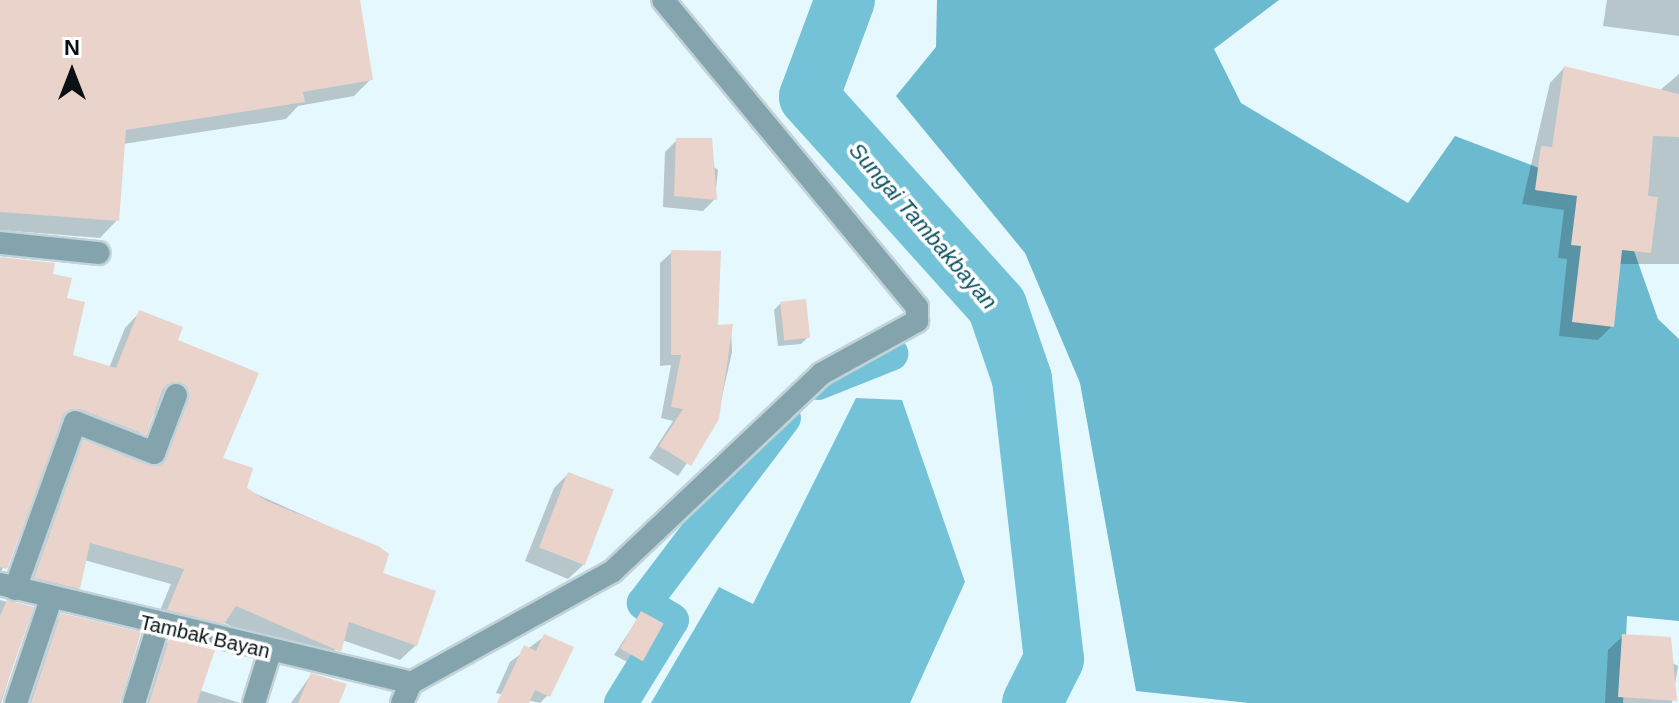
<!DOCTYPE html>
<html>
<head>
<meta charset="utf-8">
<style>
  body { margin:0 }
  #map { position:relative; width:1679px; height:703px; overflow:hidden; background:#e4f8fe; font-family:Arial,sans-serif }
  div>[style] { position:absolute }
  .forest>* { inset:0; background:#6cbad0 }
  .water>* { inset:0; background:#74c2d8 }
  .shadow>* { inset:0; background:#0003 }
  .canal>* { height:34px; margin:-17px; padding:0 17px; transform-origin:17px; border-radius:17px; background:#74c2d8 }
  .river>* { height:60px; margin:-30px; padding:0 30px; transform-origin:30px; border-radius:30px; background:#74c2d8 }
  .building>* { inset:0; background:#e9d3ca; transform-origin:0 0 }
  .roads { filter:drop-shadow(2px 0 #c1d3d9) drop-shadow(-2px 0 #c1d3d9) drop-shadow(0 2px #c1d3d9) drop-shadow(0 -2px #c1d3d9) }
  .minor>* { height:22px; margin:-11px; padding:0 11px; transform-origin:11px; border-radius:11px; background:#84a4ad }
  span { translate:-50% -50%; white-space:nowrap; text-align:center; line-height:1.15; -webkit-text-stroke:7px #fff; paint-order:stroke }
  .street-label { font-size:20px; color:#091114 }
  .water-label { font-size:22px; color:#095060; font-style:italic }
  .north { position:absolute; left:32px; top:32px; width:80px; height:80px; -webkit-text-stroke:6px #fff; paint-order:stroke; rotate:0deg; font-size:22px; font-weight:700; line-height:32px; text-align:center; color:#091114 }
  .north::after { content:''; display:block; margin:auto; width:28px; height:36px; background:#091114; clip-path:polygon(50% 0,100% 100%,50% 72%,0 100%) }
</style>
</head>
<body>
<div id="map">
  <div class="forest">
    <i style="clip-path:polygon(937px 0,1279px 0,1214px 49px,1241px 103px,1408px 203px,1455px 136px,1615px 197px,1658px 319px,1679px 339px,1679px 621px,1627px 616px,1623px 703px,1249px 703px,1136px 691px,1080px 383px,1025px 253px,896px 96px,936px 47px)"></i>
  </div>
  <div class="water">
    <i style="clip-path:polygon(856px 398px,902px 400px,965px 582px,910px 703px,651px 703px,719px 587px,753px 604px)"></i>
  </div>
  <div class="shadow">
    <i style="clip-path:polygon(0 0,358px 0,371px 79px,354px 96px,298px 106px,286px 119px,123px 144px,117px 220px,100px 238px,0 230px)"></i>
    <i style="clip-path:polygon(1607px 0,1679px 0,1679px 36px,1603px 26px)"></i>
    <i style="clip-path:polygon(1564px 68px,1658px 92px,1679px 74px,1679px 264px,1619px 264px,1612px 326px,1598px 340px,1559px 336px,1567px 259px,1558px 258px,1564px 210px,1522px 204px,1550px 83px)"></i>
    <i style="clip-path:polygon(677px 140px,718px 170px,715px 199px,703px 211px,663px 207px,665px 152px)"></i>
    <i style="clip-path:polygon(672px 252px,716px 327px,731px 326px,732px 352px,717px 419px,678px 476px,649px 458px,673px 421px,661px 418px,671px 365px,660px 366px,660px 263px)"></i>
    <i style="clip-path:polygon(0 268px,50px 275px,65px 300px,70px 356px,109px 368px,125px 328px,140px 312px,176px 341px,221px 459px,245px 489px,377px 548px,380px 574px,416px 645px,400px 660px,342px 640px,324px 666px,222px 622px,207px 638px,154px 625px,171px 584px,84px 560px,78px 588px,63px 603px,20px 593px,68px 458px,84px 443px,155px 468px,166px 397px,129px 449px,57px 424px,0 575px)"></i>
    <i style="clip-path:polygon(781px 303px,808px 337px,801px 344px,778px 346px,774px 310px)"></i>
    <i style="clip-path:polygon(568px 474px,583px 565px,568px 579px,525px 561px,554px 488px)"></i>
    <i style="clip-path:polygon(0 600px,31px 608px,1px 703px,0 703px)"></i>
    <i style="clip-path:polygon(641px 614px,641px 660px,635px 666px,614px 655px)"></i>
    <i style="clip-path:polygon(62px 615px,118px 700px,120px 703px,22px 703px,46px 631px)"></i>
    <i style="clip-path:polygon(545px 636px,550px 693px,540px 703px,496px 693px,510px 662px)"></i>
    <i style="clip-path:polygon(1623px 636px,1678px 666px,1672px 703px,1605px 703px,1608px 650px)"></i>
    <i style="clip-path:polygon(169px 641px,199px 690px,240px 703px,139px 703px,154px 657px)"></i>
    <i style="clip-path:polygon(311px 675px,339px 703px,291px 703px)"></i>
  </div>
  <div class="canal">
    <i style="left:818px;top:383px;width:79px;rotate:-21.7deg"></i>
    <i style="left:621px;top:703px;width:97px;rotate:-58.4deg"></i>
    <i style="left:672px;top:620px;width:33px;rotate:-149deg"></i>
    <i style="left:644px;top:603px;width:232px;rotate:-52.9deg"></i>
  </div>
  <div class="river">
    <i style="left:845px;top:0;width:103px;rotate:110.4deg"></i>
    <i style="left:809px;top:97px;width:281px;rotate:48deg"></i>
    <i style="left:997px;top:306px;width:77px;rotate:71.1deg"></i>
    <i style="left:1022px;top:379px;width:282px;rotate:83.5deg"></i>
    <i style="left:1054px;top:659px;width:49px;rotate:116.6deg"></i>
  </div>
  <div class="building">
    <i style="clip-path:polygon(0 0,360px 0,373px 80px,303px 92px,305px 102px,126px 130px,119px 221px,0 212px)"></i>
    <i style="clip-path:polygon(1564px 66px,1679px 94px,1679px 137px,1653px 136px,1648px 196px,1658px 197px,1651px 253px,1622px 250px,1614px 327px,1572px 322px,1581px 246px,1571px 245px,1577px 196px,1535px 190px,1541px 146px,1552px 147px)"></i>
    <i style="clip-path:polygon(676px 138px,712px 138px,717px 200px,674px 196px)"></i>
    <i style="clip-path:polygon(671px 250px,721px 251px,718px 325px,733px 324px,719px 419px,691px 466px,659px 446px,683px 409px,671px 407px,681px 355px,671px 355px)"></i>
    <i style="clip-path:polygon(0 257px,55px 263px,53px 274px,72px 278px,67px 298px,85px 302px,73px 355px,116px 368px,139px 310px,183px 327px,178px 340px,259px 373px,223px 458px,253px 468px,247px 488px,267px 501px,378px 546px,389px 554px,383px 573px,436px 591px,417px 646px,349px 622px,341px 652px,236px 606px,224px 624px,167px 610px,184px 569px,90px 543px,80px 589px,34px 578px,83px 440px,162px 464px,189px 399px,180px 382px,163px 389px,146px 435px,80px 409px,66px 412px,7px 569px,0 567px)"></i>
    <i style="left:806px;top:299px;width:39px;height:26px;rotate:84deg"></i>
    <i style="left:568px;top:472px;width:49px;height:81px;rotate:21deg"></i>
    <i style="clip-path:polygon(7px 600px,34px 607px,0 703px,0 616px)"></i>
    <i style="left:641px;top:611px;width:26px;height:43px;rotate:29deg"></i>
    <i style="clip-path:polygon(61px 613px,141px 632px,120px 703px,31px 703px)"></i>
    <i style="clip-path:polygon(544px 634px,574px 647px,550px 697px,535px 690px,529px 703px,497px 703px,524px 645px,536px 651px)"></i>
    <i style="clip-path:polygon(1622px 634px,1671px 637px,1677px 701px,1618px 697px)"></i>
    <i style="clip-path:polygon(169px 639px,215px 650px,197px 703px,149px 703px)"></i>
    <i style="clip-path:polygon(311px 673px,347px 684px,339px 703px,298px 703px)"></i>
  </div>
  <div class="roads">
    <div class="minor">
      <i style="left:0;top:243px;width:99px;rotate:5.8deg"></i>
      <i style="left:0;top:584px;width:423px;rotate:13.5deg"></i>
      <i style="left:15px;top:589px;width:177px;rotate:-70.2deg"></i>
      <i style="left:75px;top:422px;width:85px;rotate:21.4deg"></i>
      <i style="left:154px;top:453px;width:62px;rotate:-69.2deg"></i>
      <i style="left:16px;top:703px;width:107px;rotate:-71.4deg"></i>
      <i style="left:134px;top:703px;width:81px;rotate:-72.7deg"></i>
      <i style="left:254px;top:703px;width:53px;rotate:-72.6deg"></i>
      <i style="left:402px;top:703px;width:22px;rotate:-66deg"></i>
      <i style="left:411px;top:683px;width:231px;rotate:-29deg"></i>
      <i style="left:613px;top:571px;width:286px;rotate:-43.4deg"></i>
      <i style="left:821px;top:374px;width:110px;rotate:-28.9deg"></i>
      <i style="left:917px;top:321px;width:14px;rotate:-90deg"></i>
      <i style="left:917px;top:307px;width:398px;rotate:-129.6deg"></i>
    </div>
  </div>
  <div class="street-label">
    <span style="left:205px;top:637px;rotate:13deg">Tambak Bayan</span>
  </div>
  <div class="water-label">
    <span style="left:923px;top:226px;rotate:49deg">Sungai Tambakbayan</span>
  </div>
  <div class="north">N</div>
</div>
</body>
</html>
